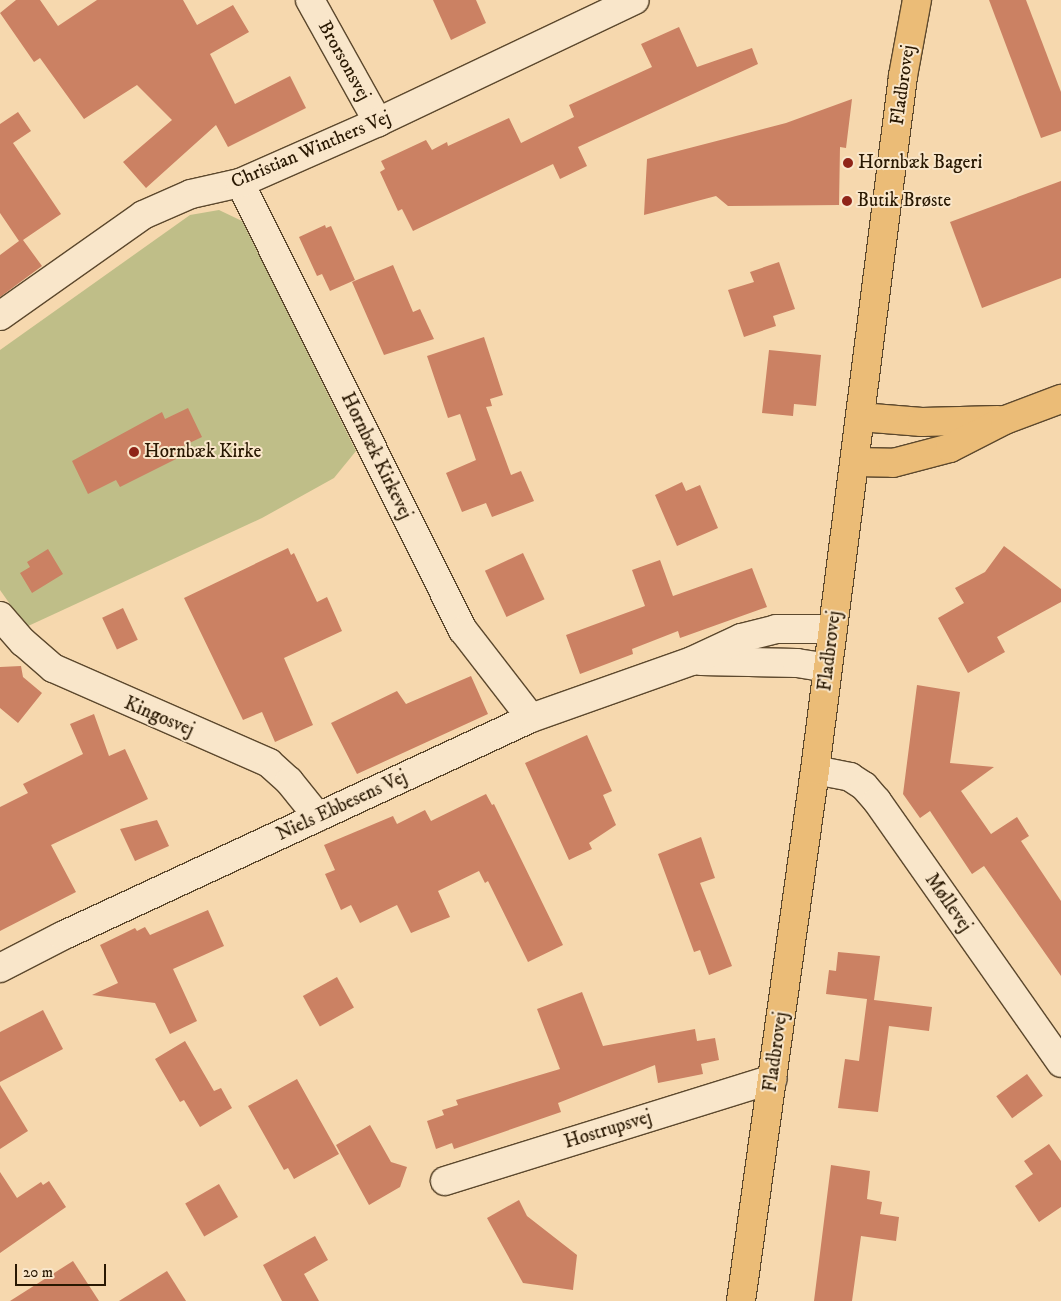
<!DOCTYPE html>
<html>
<head>
<meta charset="utf-8">
<style>
  body { margin:0 }
  #map { position:relative; width:1061px; height:1301px; overflow:hidden; background:#f6d8ae; font-family:"IM FELL DW Pica",serif }
  div>[style] { position:absolute }
  .green>* { inset:0; background:#bfbe88 }
  .building>* { inset:0; background:#cb8163; transform-origin:0 0 }
  .roads { filter:drop-shadow(1px 0 #5c482d) drop-shadow(-1px 0 #5c482d) drop-shadow(0 1px #5c482d) drop-shadow(0 -1px #5c482d) }
  .minor>* { height:28px; margin:-14px; padding:0 14px; transform-origin:14px; border-radius:14px; background:#f9e6ca }
  .major>* { height:28px; margin:-14px; padding:0 14px; transform-origin:14px; border-radius:14px; background:#ebbc77 }
  .dots>* { width:14px; height:14px; translate:-50% -50%; box-sizing:border-box; border:2px solid #f9e6ca; border-radius:50% }
  span { translate:-50% -50%; white-space:nowrap; text-align:center; line-height:1.15; -webkit-text-stroke:4px #f9e6ca; paint-order:stroke }
  .street-label { font-size:19px; color:#291802 }
  .poi-label { font-size:19px; color:#291802 }
  .left { translate:0 -50%; text-align:left }
  .scale { position:absolute; left:15px; top:1264px; width:91px; height:22px; box-sizing:border-box; border:2px solid #291802; border-top:0; padding-left:6px; font-size:15px; line-height:18px; white-space:nowrap; color:#291802; -webkit-text-stroke:4px #f9e6ca; paint-order:stroke }
</style>
</head>
<body>
<div id="map">
  <div class="green">
    <i style="clip-path:polygon(219px 210px,242px 221px,356px 451px,334px 478px,262px 518px,26px 627px,0 590px,0 350px,190px 215px)"></i>
  </div>
  <div class="building">
    <i style="clip-path:polygon(16px 0,40px 0,58px 26px,97px 0,183px 0,197px 25px,233px 5px,249px 32px,210px 54px,235px 104px,290px 76px,306px 108px,228px 147px,216px 125px,146px 188px,123px 162px,172px 120px,137px 85px,84px 119px,40px 58px,34px 62px,0 13px)"></i>
    <i style="clip-path:polygon(433px 0,476px 0,486px 23px,451px 40px)"></i>
    <i style="clip-path:polygon(989px 0,1026px 0,1061px 92px,1061px 131px,1041px 138px)"></i>
    <i style="clip-path:polygon(679px 27px,697px 67px,752px 48px,758px 64px,578px 147px,587px 166px,560px 179px,553px 164px,413px 231px,402px 209px,398px 211px,380px 172px,385px 169px,381px 161px,426px 140px,432px 150px,447px 142px,448px 146px,509px 118px,521px 143px,574px 117px,569px 105px,652px 67px,641px 44px)"></i>
    <i style="clip-path:polygon(852px 99px,846px 148px,840px 147px,839px 205px,728px 206px,716px 196px,644px 215px,647px 159px,786px 123px)"></i>
    <i style="clip-path:polygon(18px 112px,31px 131px,13px 143px,61px 214px,23px 240px,42px 266px,0 297px,0 255px,19px 241px,0 213px,0 124px)"></i>
    <i style="clip-path:polygon(1061px 181px,1061px 278px,982px 308px,950px 222px)"></i>
    <i style="clip-path:polygon(325px 225px,326px 228px,331px 226px,355px 280px,330px 291px,322px 274px,317px 276px,299px 237px)"></i>
    <i style="clip-path:polygon(779px 262px,795px 309px,773px 316px,776px 326px,744px 337px,728px 290px,754px 282px,750px 272px)"></i>
    <i style="clip-path:polygon(393px 265px,413px 312px,420px 309px,434px 339px,384px 355px,352px 282px)"></i>
    <i style="clip-path:polygon(484px 337px,503px 395px,490px 399px,492px 406px,486px 407px,511px 475px,521px 471px,534px 501px,492px 517px,486px 503px,462px 512px,446px 473px,476px 460px,460px 414px,448px 418px,427px 356px)"></i>
    <i style="clip-path:polygon(769px 350px,821px 355px,816px 406px,794px 404px,793px 416px,762px 413px)"></i>
    <i style="clip-path:polygon(188px 408px,202px 437px,179px 448px,182px 456px,120px 487px,116px 480px,88px 494px,72px 461px,162px 412px,165px 419px)"></i>
    <i style="clip-path:polygon(682px 482px,686px 491px,700px 485px,718px 528px,677px 546px,655px 495px)"></i>
    <i style="clip-path:polygon(1004px 546px,1061px 589px,1061px 602px,997px 637px,1005px 652px,968px 673px,938px 618px,964px 603px,955px 588px,985px 572px)"></i>
    <i style="clip-path:polygon(288px 548px,291px 555px,294px 553px,317px 602px,327px 597px,342px 631px,284px 658px,313px 725px,275px 742px,262px 712px,243px 720px,184px 598px)"></i>
    <i style="clip-path:polygon(48px 549px,63px 574px,32px 593px,20px 573px,30px 567px,27px 562px)"></i>
    <i style="left:523px;top:553px;width:51px;height:42px;rotate:65deg"></i>
    <i style="clip-path:polygon(660px 560px,673px 596px,752px 568px,767px 607px,680px 638px,678px 631px,632px 649px,633px 654px,580px 674px,566px 635px,645px 606px,632px 570px)"></i>
    <i style="left:123px;top:608px;width:35px;height:23px;rotate:65deg"></i>
    <i style="clip-path:polygon(21px 666px,23px 677px,42px 693px,18px 723px,0 708px,0 667px)"></i>
    <i style="clip-path:polygon(471px 676px,488px 714px,357px 774px,331px 723px,397px 691px,406px 704px)"></i>
    <i style="clip-path:polygon(917px 685px,960px 692px,950px 763px,994px 767px,961px 791px,991px 834px,1017px 817px,1029px 836px,1021px 841px,1061px 901px,1061px 976px,984px 866px,972px 874px,930px 811px,920px 818px,903px 794px)"></i>
    <i style="clip-path:polygon(94px 714px,109px 756px,125px 749px,148px 799px,51px 845px,76px 892px,0 931px,0 807px,28px 793px,23px 784px,83px 754px,70px 724px)"></i>
    <i style="clip-path:polygon(587px 735px,612px 791px,603px 795px,616px 825px,589px 843px,592px 849px,569px 860px,525px 763px)"></i>
    <i style="clip-path:polygon(486px 794px,492px 805px,494px 804px,563px 945px,528px 962px,488px 881px,485px 883px,479px 871px,438px 891px,450px 917px,411px 933px,397px 905px,360px 923px,351px 905px,341px 910px,325px 874px,335px 870px,324px 845px,393px 816px,397px 824px,425px 810px,431px 821px)"></i>
    <i style="clip-path:polygon(157px 820px,169px 846px,135px 861px,120px 829px)"></i>
    <i style="clip-path:polygon(701px 837px,715px 878px,700px 883px,732px 966px,709px 975px,700px 950px,694px 952px,658px 854px)"></i>
    <i style="clip-path:polygon(208px 910px,224px 946px,173px 969px,197px 1021px,170px 1034px,155px 1003px,92px 995px,118px 983px,100px 945px,135px 928px,137px 931px,145px 927px,150px 935px)"></i>
    <i style="clip-path:polygon(838px 952px,880px 956px,874px 1000px,932px 1007px,929px 1031px,889px 1026px,878px 1112px,838px 1108px,845px 1059px,859px 1061px,867px 999px,826px 994px,829px 970px,836px 971px)"></i>
    <i style="left:337px;top:977px;width:35px;height:39px;rotate:61deg"></i>
    <i style="clip-path:polygon(582px 992px,603px 1046px,695px 1029px,697px 1041px,715px 1038px,719px 1060px,701px 1064px,703px 1074px,658px 1083px,655px 1065px,558px 1103px,561px 1112px,454px 1149px,452px 1143px,436px 1149px,427px 1121px,444px 1115px,442px 1110px,458px 1105px,456px 1100px,560px 1069px,537px 1009px)"></i>
    <i style="clip-path:polygon(43px 1010px,63px 1049px,0 1082px,0 1032px)"></i>
    <i style="clip-path:polygon(185px 1041px,214px 1091px,221px 1088px,232px 1108px,200px 1127px,184px 1100px,180px 1102px,155px 1059px)"></i>
    <i style="left:1027px;top:1074px;width:27px;height:38px;rotate:54deg"></i>
    <i style="clip-path:polygon(297px 1079px,339px 1154px,294px 1179px,288px 1168px,284px 1170px,248px 1106px)"></i>
    <i style="clip-path:polygon(0 1085px,28px 1131px,0 1149px)"></i>
    <i style="clip-path:polygon(370px 1125px,391px 1162px,407px 1167px,400px 1187px,369px 1205px,336px 1145px)"></i>
    <i style="clip-path:polygon(1049px 1144px,1061px 1161px,1061px 1207px,1039px 1222px,1015px 1186px,1033px 1174px,1024px 1161px)"></i>
    <i style="clip-path:polygon(831px 1165px,870px 1171px,867px 1199px,882px 1202px,880px 1214px,899px 1217px,896px 1241px,861px 1236px,852px 1301px,814px 1301px)"></i>
    <i style="clip-path:polygon(0 1172px,17px 1198px,41px 1182px,43px 1185px,49px 1181px,66px 1207px,0 1253px)"></i>
    <i style="left:219px;top:1184px;width:38px;height:39px;rotate:60deg"></i>
    <i style="clip-path:polygon(519px 1200px,527px 1216px,577px 1255px,573px 1290px,523px 1283px,487px 1218px)"></i>
    <i style="clip-path:polygon(315px 1236px,328px 1260px,304px 1274px,319px 1301px,282px 1301px,263px 1265px)"></i>
    <i style="clip-path:polygon(73px 1261px,99px 1301px,10px 1301px)"></i>
    <i style="clip-path:polygon(167px 1271px,186px 1301px,119px 1301px)"></i>
  </div>
  <div class="roads">
    <div class="minor">
      <i style="left:310px;top:0;width:140px;rotate:60.9deg"></i>
      <i style="left:240px;top:183px;width:500px;rotate:63.5deg"></i>
      <i style="left:463px;top:630px;width:111px;rotate:52.3deg"></i>
      <i style="left:0;top:316px;width:175px;rotate:-35.2deg"></i>
      <i style="left:143px;top:215px;width:52px;rotate:-23.6deg"></i>
      <i style="left:191px;top:194px;width:50px;rotate:-12.7deg"></i>
      <i style="left:240px;top:183px;width:151px;rotate:-23.8deg"></i>
      <i style="left:378px;top:122px;width:284px;rotate:-25.4deg"></i>
      <i style="left:0;top:616px;width:35px;rotate:49deg"></i>
      <i style="left:23px;top:642px;width:40px;rotate:41deg"></i>
      <i style="left:53px;top:668px;width:236px;rotate:23.7deg"></i>
      <i style="left:269px;top:763px;width:27px;rotate:42deg"></i>
      <i style="left:289px;top:781px;width:46px;rotate:51.1deg"></i>
      <i style="left:701px;top:661px;width:96px;rotate:1.2deg"></i>
      <i style="left:797px;top:663px;width:31px;rotate:9deg"></i>
      <i style="left:815px;top:770px;width:36px;rotate:11deg"></i>
      <i style="left:850px;top:777px;width:17px;rotate:33deg"></i>
      <i style="left:864px;top:786px;width:20px;rotate:49deg"></i>
      <i style="left:877px;top:801px;width:320px;rotate:54.9deg"></i>
      <i style="left:0;top:968px;width:70px;rotate:-27.3deg"></i>
      <i style="left:62px;top:936px;width:517px;rotate:-24.93deg"></i>
      <i style="left:531px;top:718px;width:171px;rotate:-19.5deg"></i>
      <i style="left:692px;top:661px;width:54px;rotate:-25.1deg"></i>
      <i style="left:741px;top:638px;width:36px;rotate:-14deg"></i>
      <i style="left:776px;top:629px;width:57px"></i>
      <i style="left:445px;top:1181px;width:343px;rotate:-17.3deg"></i>
    </div>
    <div class="major">
      <i style="left:860px;top:417px;width:62px;rotate:4.6deg"></i>
      <i style="left:922px;top:422px;width:76px;rotate:-1.5deg"></i>
      <i style="left:854px;top:462px;width:39px;rotate:1deg"></i>
      <i style="left:893px;top:463px;width:59px;rotate:-14.7deg"></i>
      <i style="left:950px;top:448px;width:62px;rotate:-27deg"></i>
      <i style="left:1005px;top:420px;width:60px;rotate:-20.6deg"></i>
      <i style="left:741px;top:1301px;width:536px;rotate:-82.07deg"></i>
      <i style="left:815px;top:770px;width:700px;rotate:-82.77deg"></i>
      <i style="left:903px;top:76px;width:77px;rotate:-79.6deg"></i>
    </div>
  </div>
  <div class="dots">
    <i style="left:848px;top:163px;background:#8f2418"></i>
    <i style="left:847px;top:201px;background:#8f2418"></i>
    <i style="left:134px;top:452px;background:#8f2418"></i>
  </div>
  <div class="street-label">
    <span style="left:344px;top:61px;rotate:61deg">Brorsonsvej</span>
    <span style="left:903px;top:85px;rotate:-82deg">Fladbrovej</span>
    <span style="left:311px;top:150px;rotate:-23deg">Christian Winthers Vej</span>
    <span style="left:376px;top:456px;rotate:64deg">Hornbæk Kirkevej</span>
    <span style="left:830px;top:651px;rotate:-83deg">Fladbrovej</span>
    <span style="left:159px;top:717px;rotate:23deg">Kingosvej</span>
    <span style="left:342px;top:806px;rotate:-25deg">Niels Ebbesens Vej</span>
    <span style="left:948px;top:903px;rotate:55deg">Møllevej</span>
    <span style="left:776px;top:1052px;rotate:-82deg">Fladbrovej</span>
    <span style="left:608px;top:1130px;rotate:-17deg">Hostrupsvej</span>
  </div>
  <div class="poi-label">
    <span class="left" style="left:858px;top:163px">Hornbæk Bageri</span>
    <span class="left" style="left:857px;top:201px">Butik Brøste</span>
    <span class="left" style="left:144px;top:452px">Hornbæk Kirke</span>
  </div>
  <div class="scale">20 m</div>
</div>
</body>
</html>
